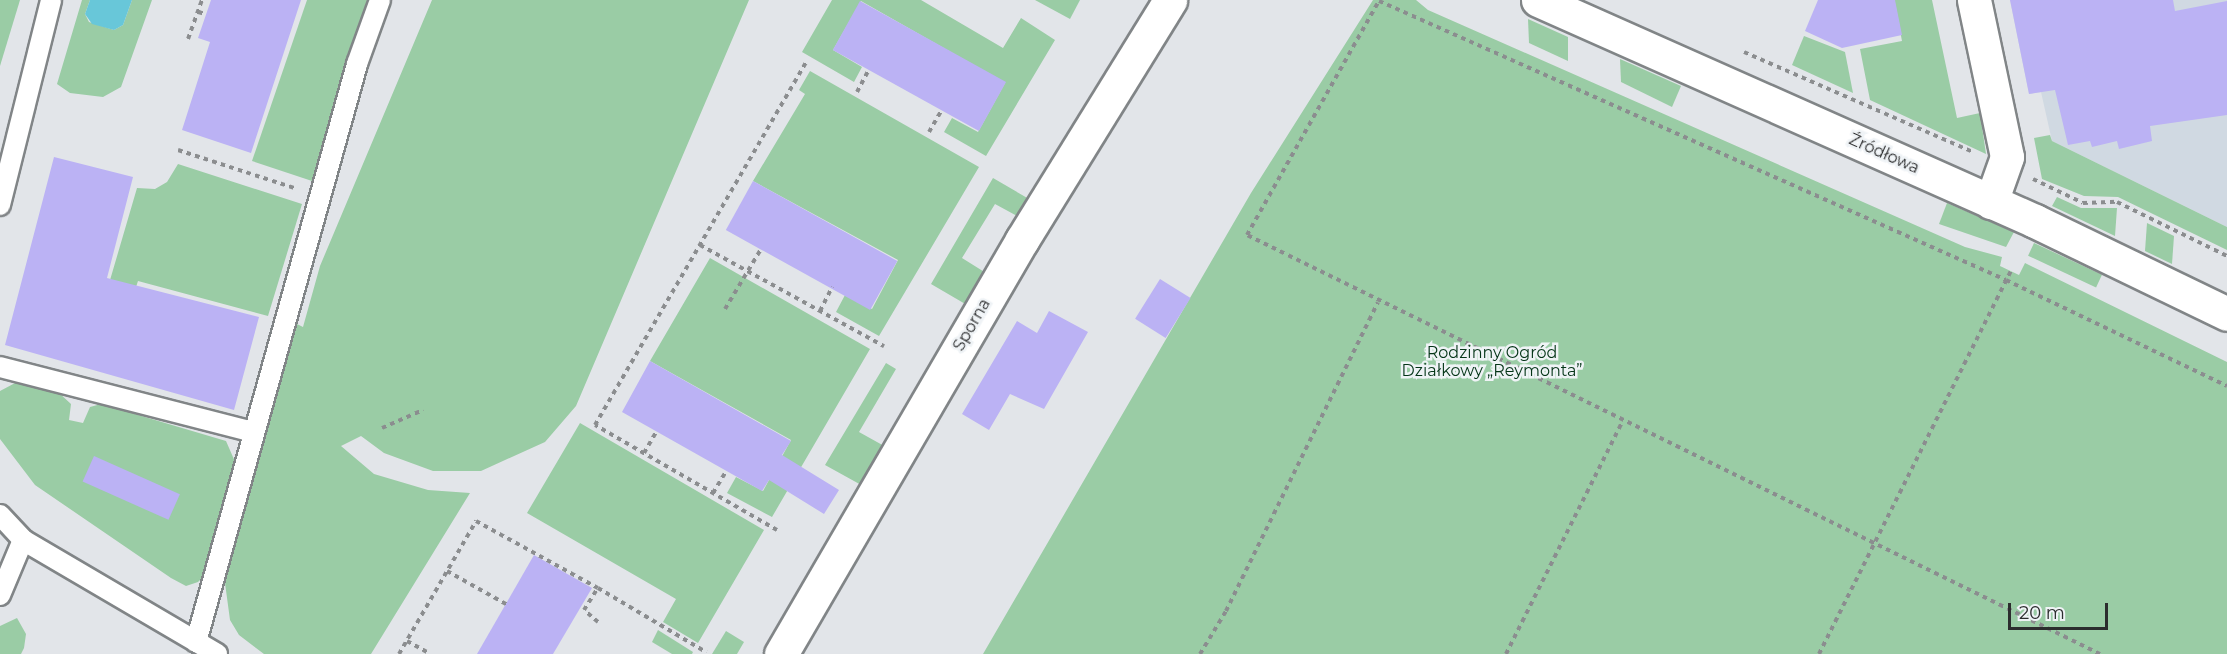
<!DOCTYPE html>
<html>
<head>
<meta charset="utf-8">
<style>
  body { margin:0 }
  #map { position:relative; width:2227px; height:654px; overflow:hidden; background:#e2e5e9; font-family:Montserrat,sans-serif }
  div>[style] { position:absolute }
  .built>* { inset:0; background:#d0d9e2 }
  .green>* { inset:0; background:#9acca5; transform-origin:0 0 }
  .water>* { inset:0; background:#68c7d9 }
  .building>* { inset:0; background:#bbb2f4; transform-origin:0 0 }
  .path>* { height:4px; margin-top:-2px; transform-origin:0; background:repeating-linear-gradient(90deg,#8b8d8f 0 4.5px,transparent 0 9px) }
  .roads { filter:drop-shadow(2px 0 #818587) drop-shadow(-2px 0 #818587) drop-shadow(0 2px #818587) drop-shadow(0 -2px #818587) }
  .service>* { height:20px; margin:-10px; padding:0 10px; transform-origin:10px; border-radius:10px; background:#fff }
  .minor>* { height:33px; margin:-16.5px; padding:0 16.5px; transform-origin:16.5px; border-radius:16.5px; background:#fff }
  .tertiary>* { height:33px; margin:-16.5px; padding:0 16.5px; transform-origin:16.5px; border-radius:16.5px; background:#fff }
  span { translate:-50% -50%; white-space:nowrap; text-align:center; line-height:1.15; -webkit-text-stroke:5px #eff3f6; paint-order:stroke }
  .street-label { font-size:16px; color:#2c2d2e }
  .park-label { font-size:16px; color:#043517 }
  .scale { position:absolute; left:2008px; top:603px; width:100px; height:27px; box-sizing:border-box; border:3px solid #2c2d2e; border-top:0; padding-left:8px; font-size:18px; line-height:21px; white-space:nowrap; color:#2c2d2e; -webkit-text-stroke:4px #eff3f6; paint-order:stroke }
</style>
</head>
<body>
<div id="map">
  <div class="built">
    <i style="clip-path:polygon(2010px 0,2227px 0,2227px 227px,2052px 141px,2041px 92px,2029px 94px)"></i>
  </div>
  <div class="green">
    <i style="clip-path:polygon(0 0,20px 0,0 66px)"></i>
    <i style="clip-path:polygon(82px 0,90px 0,85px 14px,89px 22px,114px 30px,123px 25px,132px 0,152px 0,121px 87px,103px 97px,70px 93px,57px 84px)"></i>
    <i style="clip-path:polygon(307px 0,367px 0,312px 181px,252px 161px)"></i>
    <i style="clip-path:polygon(432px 0,749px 0,576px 406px,545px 442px,481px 471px,433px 471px,384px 453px,361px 436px,341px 446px,374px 474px,428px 490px,470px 493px,371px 654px,264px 654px,239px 635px,230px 620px,225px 583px,293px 322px,303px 327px,320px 266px)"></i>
    <i style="clip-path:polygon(832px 0,921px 0,1003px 48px,1021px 18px,1055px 40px,986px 156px,944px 132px,952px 118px,978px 132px,1005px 83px,861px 1px,833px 50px,862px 67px,854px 82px,802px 52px)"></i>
    <i style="clip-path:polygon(1035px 0,1080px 0,1070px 19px)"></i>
    <i style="clip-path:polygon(1373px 0,1416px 0,1428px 10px,1965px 247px,2002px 257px,2000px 266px,2019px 275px,2025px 263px,2227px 362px,2227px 654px,983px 654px,1251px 193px)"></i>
    <i style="clip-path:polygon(1894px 0,1932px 0,1957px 118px,1980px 113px,1986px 154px,1870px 100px,1860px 49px,1902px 41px)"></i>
    <i style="clip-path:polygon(1528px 19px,1568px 37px,1568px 61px,1529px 43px)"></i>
    <i style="clip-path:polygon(1804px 36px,1845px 52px,1853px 93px,1792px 65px)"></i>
    <i style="clip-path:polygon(1620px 59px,1681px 86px,1672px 107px,1621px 82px)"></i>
    <i style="clip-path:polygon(810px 71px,979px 167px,879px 336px,836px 312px,845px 295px,872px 309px,898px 260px,753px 181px,805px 94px,799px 90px)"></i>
    <i style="clip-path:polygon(2050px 135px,2052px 141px,2227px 227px,2227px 250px,2118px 197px,2084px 196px,2042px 179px,2034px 138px)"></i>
    <i style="clip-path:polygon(178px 164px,302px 204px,268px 316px,138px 281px,134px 293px,108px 287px,137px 188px,155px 189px,167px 182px)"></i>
    <i style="clip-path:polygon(993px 178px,1029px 199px,1019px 217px,995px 204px,962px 258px,986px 273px,967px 305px,931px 284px)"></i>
    <i style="clip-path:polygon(2057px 197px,2081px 208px,2117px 208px,2115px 236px,2052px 206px)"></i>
    <i style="clip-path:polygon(1947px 203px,2014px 232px,2006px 247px,1939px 224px)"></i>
    <i style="clip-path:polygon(2147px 223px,2174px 236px,2172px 264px,2145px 251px)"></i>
    <i style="left:2034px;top:243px;width:75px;height:14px;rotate:25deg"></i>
    <i style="clip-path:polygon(710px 258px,870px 349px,772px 517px,727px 493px,736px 477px,763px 491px,791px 440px,650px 361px)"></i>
    <i style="clip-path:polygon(886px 363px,896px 369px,859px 432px,886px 447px,863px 486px,825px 465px)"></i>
    <i style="clip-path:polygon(17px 382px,58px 392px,71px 404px,69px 420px,83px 423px,90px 407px,101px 404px,226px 441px,236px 464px,206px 574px,198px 582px,186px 586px,171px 578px,35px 485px,0 439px,0 391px)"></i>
    <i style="clip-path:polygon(580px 423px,764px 530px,698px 643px,663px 622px,676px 599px,527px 513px)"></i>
    <i style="clip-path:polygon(17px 618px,26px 634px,24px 648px,21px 654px,0 654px,0 626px)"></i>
    <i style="clip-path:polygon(658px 630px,693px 652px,692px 654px,672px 654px,652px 642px)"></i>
    <i style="clip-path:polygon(726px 631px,744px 642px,737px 654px,712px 654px)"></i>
  </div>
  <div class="water">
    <i style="clip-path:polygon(90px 0,132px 0,123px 25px,114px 30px,92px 24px,85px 14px)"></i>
  </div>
  <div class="building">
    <i style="clip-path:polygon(211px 0,301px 0,251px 153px,182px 130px,210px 42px,198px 38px)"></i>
    <i style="clip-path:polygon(1818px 0,1895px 0,1902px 35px,1842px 48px,1805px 31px)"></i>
    <i style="clip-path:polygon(2010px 0,2173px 0,2175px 11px,2227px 1px,2227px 115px,2150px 126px,2152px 141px,2119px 149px,2117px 141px,2092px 147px,2090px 141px,2068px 145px,2055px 90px,2029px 94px)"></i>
    <i style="left:860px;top:1px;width:167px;height:56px;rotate:29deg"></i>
    <i style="clip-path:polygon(54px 157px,133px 177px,107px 278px,259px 317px,234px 410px,5px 345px)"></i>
    <i style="left:753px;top:181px;width:165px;height:56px;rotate:29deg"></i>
    <i style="left:1160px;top:279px;width:36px;height:47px;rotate:32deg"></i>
    <i style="clip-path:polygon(1049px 311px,1088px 332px,1044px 409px,1010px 394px,989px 430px,962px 414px,1017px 321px,1037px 333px)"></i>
    <i style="clip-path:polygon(650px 361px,791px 441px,782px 455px,839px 490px,824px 514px,769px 480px,762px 491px,622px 412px)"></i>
    <i style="left:94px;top:456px;width:94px;height:28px;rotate:24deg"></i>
    <i style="clip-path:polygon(534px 555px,592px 588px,553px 654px,477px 654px)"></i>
  </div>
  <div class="path">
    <i style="left:198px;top:12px;width:8px;rotate:14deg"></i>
    <i style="left:188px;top:39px;width:41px;rotate:-70.3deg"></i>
    <i style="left:1744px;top:52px;width:248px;rotate:23.6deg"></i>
    <i style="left:857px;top:92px;width:24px;rotate:-62deg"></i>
    <i style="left:929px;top:132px;width:24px;rotate:-60deg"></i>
    <i style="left:178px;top:150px;width:122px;rotate:18.1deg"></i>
    <i style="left:2033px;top:179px;width:55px;rotate:25.6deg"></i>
    <i style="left:2083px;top:203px;width:34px;rotate:-2deg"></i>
    <i style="left:2117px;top:202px;width:123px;rotate:26.1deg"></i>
    <i style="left:700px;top:245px;width:210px;rotate:28.8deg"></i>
    <i style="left:725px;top:309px;width:70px;rotate:-59deg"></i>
    <i style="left:820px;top:311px;width:27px;rotate:-63deg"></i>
    <i style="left:382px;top:428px;width:45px;rotate:-23.7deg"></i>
    <i style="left:644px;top:453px;width:24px;rotate:-60deg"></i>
    <i style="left:713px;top:493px;width:26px;rotate:-59deg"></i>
    <i style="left:777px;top:530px;width:210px;rotate:-150deg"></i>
    <i style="left:595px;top:425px;width:419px;rotate:-59.8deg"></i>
    <i style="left:447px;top:571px;width:68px;rotate:29.2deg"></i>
    <i style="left:598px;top:622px;width:18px;rotate:-139deg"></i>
    <i style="left:584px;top:610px;width:26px;rotate:-58deg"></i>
    <i style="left:598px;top:588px;width:126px;rotate:30.7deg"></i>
    <i style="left:407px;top:641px;width:26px;rotate:29deg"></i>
    <i style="left:399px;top:654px;width:154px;rotate:-59.9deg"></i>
    <i style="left:476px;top:521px;width:139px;rotate:28.8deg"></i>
    <i style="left:1200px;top:654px;width:50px;rotate:-58.8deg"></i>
    <i style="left:1226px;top:611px;width:344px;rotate:-63.8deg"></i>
    <i style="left:1506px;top:654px;width:259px;rotate:-63.4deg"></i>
    <i style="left:1819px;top:654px;width:428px;rotate:-63.4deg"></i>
    <i style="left:2100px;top:654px;width:950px;rotate:-153.84deg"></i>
    <i style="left:1247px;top:235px;width:269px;rotate:-60.6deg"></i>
    <i style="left:1379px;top:1px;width:686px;rotate:23.99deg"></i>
    <i style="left:2006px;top:280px;width:245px;rotate:25.6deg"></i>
  </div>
  <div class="roads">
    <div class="service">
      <i style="left:0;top:205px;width:211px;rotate:-76deg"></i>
      <i style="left:0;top:367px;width:262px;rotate:14.4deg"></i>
      <i style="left:0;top:515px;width:34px;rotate:47deg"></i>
      <i style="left:23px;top:540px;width:225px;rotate:30.4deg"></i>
      <i style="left:0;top:595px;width:60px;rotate:-67.3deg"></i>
      <i style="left:196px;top:642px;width:600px;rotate:-74.43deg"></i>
      <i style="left:357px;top:64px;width:68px;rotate:-70.2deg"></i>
    </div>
    <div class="minor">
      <i style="left:1974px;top:0;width:160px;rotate:78.1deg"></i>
      <i style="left:2007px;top:157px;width:48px;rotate:109.6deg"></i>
      <i style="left:781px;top:654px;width:479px;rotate:-59.8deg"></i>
      <i style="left:1022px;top:240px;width:282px;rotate:-58.3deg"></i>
    </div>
    <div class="tertiary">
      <i style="left:1538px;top:0;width:544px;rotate:23.97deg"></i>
      <i style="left:2035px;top:221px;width:213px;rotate:25.8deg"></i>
    </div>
  </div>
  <div class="street-label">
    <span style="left:1884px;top:154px;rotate:24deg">Źródłowa</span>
    <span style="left:972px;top:325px;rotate:-60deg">Sporna</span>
  </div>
  <div class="park-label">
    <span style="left:1492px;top:362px">Rodzinny Ogród<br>Działkowy „Reymonta”</span>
  </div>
  <div class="scale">20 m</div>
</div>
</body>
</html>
